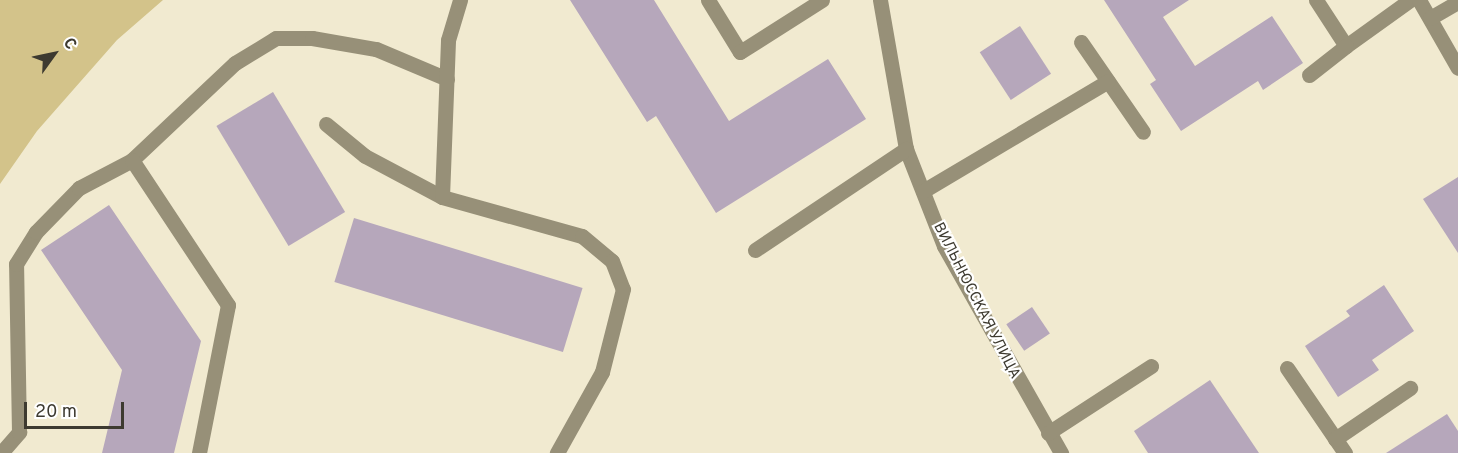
<!DOCTYPE html>
<html>
<head>
<meta charset="utf-8">
<style>
  body { margin:0 }
  #map { position:relative; width:1458px; height:453px; overflow:hidden; background:#f1ead0; font-family:Overpass,sans-serif }
  div>[style] { position:absolute }
  .green>* { inset:0; background:#d3c38a }
  .building>* { inset:0; background:#b6a7bb; transform-origin:0 0 }
  .minor>* { height:15px; margin:-7.5px; padding:0 7.5px; transform-origin:7.5px; border-radius:7.5px; background:#979078 }
  span { translate:-50% -50%; white-space:nowrap; text-align:center; line-height:1.15; -webkit-text-stroke:4.5px #fff; paint-order:stroke }
  .street-label { font-size:15px; color:#3d3a30 }
  .north { position:absolute; left:24px; top:24px; width:60px; height:60px; -webkit-text-stroke:4px #fff; paint-order:stroke; rotate:57deg; font-size:16px; font-weight:700; line-height:24px; text-align:center; color:#3d3a30 }
  .north::after { content:''; display:block; margin:auto; width:21px; height:27px; background:#3d3a30; clip-path:polygon(50% 0,100% 100%,50% 72%,0 100%) }
  .scale { position:absolute; left:24px; top:402px; width:100px; height:27px; box-sizing:border-box; border:3px solid #3d3a30; border-top:0; padding-left:8px; font-size:18px; line-height:21px; white-space:nowrap; color:#3d3a30; -webkit-text-stroke:4px #fff; paint-order:stroke }
</style>
</head>
<body>
<div id="map">
  <div class="green">
    <i style="clip-path:polygon(0 0,163px 0,117px 40px,37px 131px,0 184px)"></i>
  </div>
  <div class="building">
    <i style="clip-path:polygon(570px 0,654px 0,729px 121px,828px 59px,866px 119px,716px 213px,656px 116px,647px 122px)"></i>
    <i style="clip-path:polygon(1104px 0,1189px 0,1163px 17px,1195px 66px,1272px 16px,1303px 63px,1263px 90px,1258px 81px,1181px 131px,1150px 84px,1156px 80px)"></i>
    <i style="left:1020px;top:26px;width:57px;height:48px;rotate:57deg"></i>
    <i style="left:273px;top:92px;width:140px;height:66px;rotate:59deg"></i>
    <i style="clip-path:polygon(1458px 177px,1458px 253px,1423px 199px)"></i>
    <i style="clip-path:polygon(109px 205px,201px 341px,174px 453px,102px 453px,122px 370px,41px 250px)"></i>
    <i style="left:354px;top:218px;width:239px;height:67px;rotate:17deg"></i>
    <i style="clip-path:polygon(1384px 285px,1414px 331px,1372px 360px,1379px 370px,1338px 397px,1305px 346px,1350px 316px,1346px 311px)"></i>
    <i style="left:1032px;top:307px;width:32px;height:31px;rotate:56deg"></i>
    <i style="clip-path:polygon(1210px 380px,1259px 453px,1148px 453px,1134px 431px)"></i>
    <i style="clip-path:polygon(1447px 414px,1458px 431px,1458px 453px,1386px 453px)"></i>
  </div>
  <div class="minor">
    <i style="left:708px;top:0;width:61px;rotate:58.4deg"></i>
    <i style="left:740px;top:52px;width:97px;rotate:-32.4deg"></i>
    <i style="left:880px;top:0;width:151px;rotate:80.1deg"></i>
    <i style="left:906px;top:149px;width:104px;rotate:68.6deg"></i>
    <i style="left:944px;top:246px;width:238px;rotate:60.5deg"></i>
    <i style="left:1316px;top:0;width:55px;rotate:56.9deg"></i>
    <i style="left:1346px;top:46px;width:79px;rotate:-35.7deg"></i>
    <i style="left:1419px;top:0;width:78px;rotate:60.2deg"></i>
    <i style="left:1430px;top:18px;width:32px;rotate:-30deg"></i>
    <i style="left:1081px;top:42px;width:109px;rotate:55.4deg"></i>
    <i style="left:1309px;top:75px;width:47px;rotate:-38.1deg"></i>
    <i style="left:326px;top:124px;width:50px;rotate:39.4deg"></i>
    <i style="left:365px;top:156px;width:87px;rotate:28deg"></i>
    <i style="left:442px;top:197px;width:145px;rotate:15.6deg"></i>
    <i style="left:582px;top:236px;width:39px;rotate:40deg"></i>
    <i style="left:612px;top:261px;width:30px;rotate:69deg"></i>
    <i style="left:623px;top:289px;width:86px;rotate:104.2deg"></i>
    <i style="left:602px;top:372px;width:93px;rotate:119.1deg"></i>
    <i style="left:132px;top:160px;width:141px;rotate:-43.3deg"></i>
    <i style="left:235px;top:63px;width:48px;rotate:-31.4deg"></i>
    <i style="left:276px;top:38px;width:36px"></i>
    <i style="left:312px;top:38px;width:65px;rotate:9.8deg"></i>
    <i style="left:376px;top:49px;width:77px;rotate:22.9deg"></i>
    <i style="left:923px;top:191px;width:215px;rotate:-30.7deg"></i>
    <i style="left:442px;top:197px;width:157px;rotate:-87.8deg"></i>
    <i style="left:448px;top:40px;width:42px;rotate:-73.3deg"></i>
    <i style="left:755px;top:250px;width:182px;rotate:-33.8deg"></i>
    <i style="left:1287px;top:368px;width:103px;rotate:55.7deg"></i>
    <i style="left:1048px;top:433px;width:123px;rotate:-33deg"></i>
    <i style="left:1335px;top:439px;width:91px;rotate:-34.2deg"></i>
    <i style="left:1px;top:453px;width:28px;rotate:-49deg"></i>
    <i style="left:19px;top:432px;width:168px;rotate:-91deg"></i>
    <i style="left:16px;top:264px;width:38px;rotate:-58deg"></i>
    <i style="left:36px;top:232px;width:62px;rotate:-45.7deg"></i>
    <i style="left:79px;top:188px;width:60px;rotate:-27.8deg"></i>
    <i style="left:132px;top:160px;width:174px;rotate:56.5deg"></i>
    <i style="left:228px;top:305px;width:151px;rotate:101.1deg"></i>
  </div>
  <div class="street-label">
    <span style="left:976px;top:301px;rotate:63deg">ВИЛЬНЮССКАЯ УЛИЦА</span>
  </div>
  <div class="north">С</div>
  <div class="scale">20 m</div>
</div>
</body>
</html>
